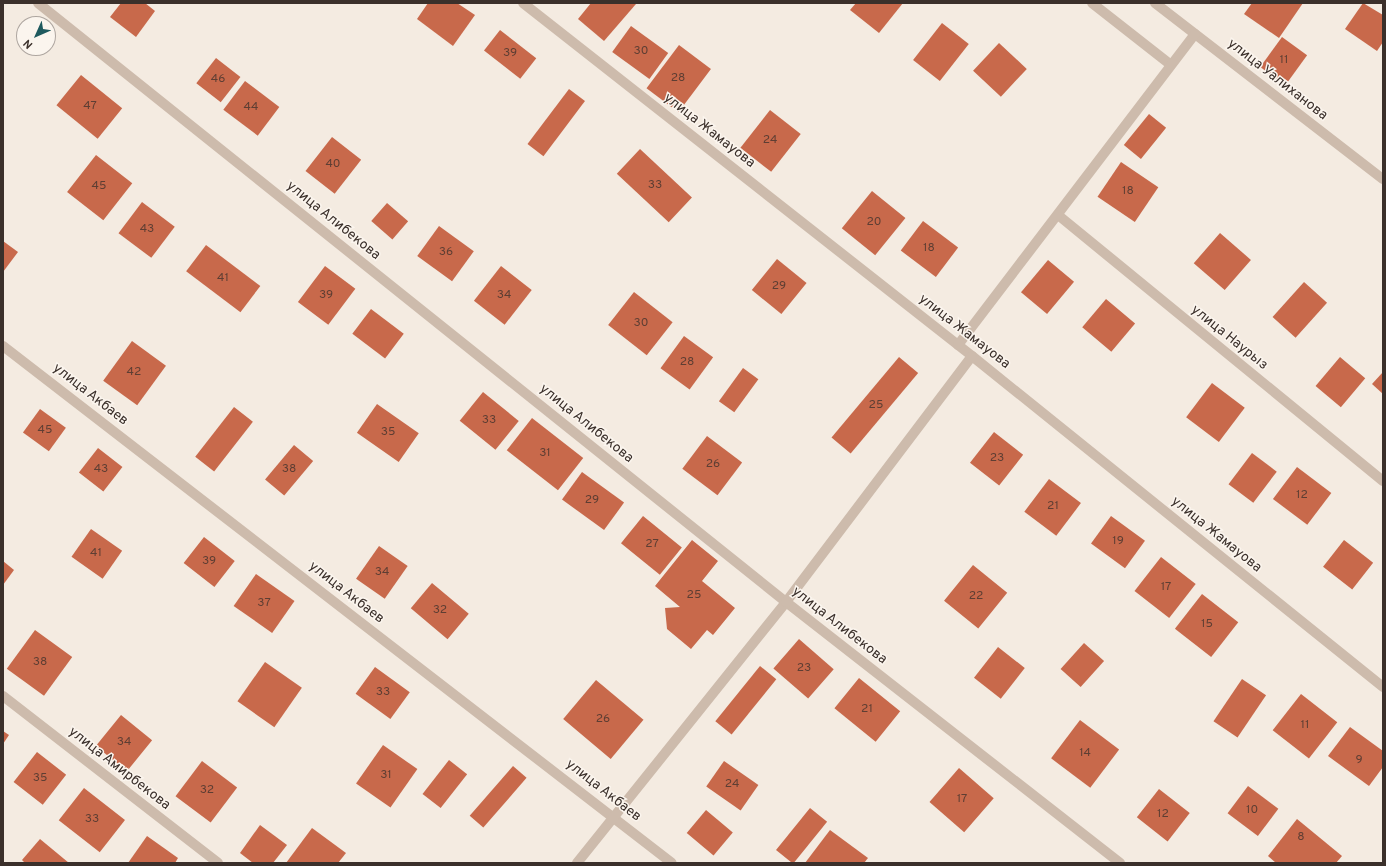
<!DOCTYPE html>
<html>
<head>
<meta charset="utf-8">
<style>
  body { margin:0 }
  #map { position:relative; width:1386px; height:866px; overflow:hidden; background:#f4ebe1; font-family:Overpass,sans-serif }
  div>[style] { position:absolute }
  .building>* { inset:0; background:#c8694b; transform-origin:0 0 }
  .minor>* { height:10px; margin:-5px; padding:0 5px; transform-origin:5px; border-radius:5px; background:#cdbbac }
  span { translate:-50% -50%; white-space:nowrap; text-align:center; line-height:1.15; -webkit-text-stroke:3px #fbf5ee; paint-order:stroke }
  .number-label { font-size:12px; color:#5e3e33 }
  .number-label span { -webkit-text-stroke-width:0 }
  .street-label { font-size:14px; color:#3b302b }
  .frame { position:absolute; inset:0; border:4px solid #3b302b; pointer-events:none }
  .north { position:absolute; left:16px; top:16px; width:40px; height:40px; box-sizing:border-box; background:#fbf5ee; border:1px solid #aea6a0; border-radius:50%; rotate:225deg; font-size:11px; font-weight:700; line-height:16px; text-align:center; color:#3b302b }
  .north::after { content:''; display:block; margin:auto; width:14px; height:18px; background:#1f5a5e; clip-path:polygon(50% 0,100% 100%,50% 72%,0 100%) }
</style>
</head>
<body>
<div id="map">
  <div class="building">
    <i style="clip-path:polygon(121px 3px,145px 3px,155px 11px,136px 37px,110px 17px)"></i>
    <i style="clip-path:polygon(428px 3px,457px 3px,475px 15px,453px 46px,417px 19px)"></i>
    <i style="clip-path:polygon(591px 3px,635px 3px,636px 4px,604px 41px,578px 19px)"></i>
    <i style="clip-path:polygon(856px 3px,903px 3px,879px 33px,850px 10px)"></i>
    <i style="clip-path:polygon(1252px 3px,1303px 3px,1279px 38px,1244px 14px)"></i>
    <i style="clip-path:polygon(1363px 3px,1383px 15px,1383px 42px,1377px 51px,1345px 29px)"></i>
    <i style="left:942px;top:23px;width:34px;height:47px;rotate:38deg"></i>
    <i style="left:631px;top:26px;width:46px;height:32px;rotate:36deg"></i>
    <i style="left:500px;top:30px;width:46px;height:26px;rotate:38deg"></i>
    <i style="left:1282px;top:37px;width:31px;height:37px;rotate:36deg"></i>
    <i style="left:999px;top:43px;width:38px;height:38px;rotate:43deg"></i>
    <i style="left:679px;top:45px;width:40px;height:54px;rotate:37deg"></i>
    <i style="left:216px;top:58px;width:31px;height:32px;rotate:38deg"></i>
    <i style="left:81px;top:75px;width:53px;height:39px;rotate:39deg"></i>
    <i style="left:245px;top:81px;width:43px;height:36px;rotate:37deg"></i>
    <i style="left:569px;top:89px;width:20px;height:69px;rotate:37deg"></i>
    <i style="left:770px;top:110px;width:39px;height:48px;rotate:38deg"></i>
    <i style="left:1149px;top:114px;width:22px;height:40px;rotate:39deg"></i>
    <i style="left:332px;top:137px;width:37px;height:43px;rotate:38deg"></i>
    <i style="left:640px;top:149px;width:71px;height:34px;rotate:43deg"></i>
    <i style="left:96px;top:155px;width:46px;height:47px;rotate:38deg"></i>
    <i style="left:1121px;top:162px;width:45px;height:42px;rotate:34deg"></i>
    <i style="left:872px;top:191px;width:43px;height:48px;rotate:39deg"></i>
    <i style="left:142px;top:202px;width:41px;height:39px;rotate:37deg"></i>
    <i style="left:387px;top:203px;width:28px;height:24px;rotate:41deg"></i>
    <i style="left:923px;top:221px;width:44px;height:37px;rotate:37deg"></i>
    <i style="left:439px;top:226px;width:43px;height:37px;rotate:36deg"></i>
    <i style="left:1220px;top:233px;width:41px;height:40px;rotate:41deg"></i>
    <i style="clip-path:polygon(3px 241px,18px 252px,3px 272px)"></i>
    <i style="left:206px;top:245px;width:68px;height:33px;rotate:37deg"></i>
    <i style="left:777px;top:259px;width:38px;height:40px;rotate:39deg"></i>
    <i style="left:1048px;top:260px;width:34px;height:42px;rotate:40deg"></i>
    <i style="left:325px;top:266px;width:38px;height:45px;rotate:37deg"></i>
    <i style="left:501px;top:266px;width:39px;height:44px;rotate:38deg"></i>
    <i style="left:1304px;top:282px;width:31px;height:47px;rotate:42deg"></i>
    <i style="left:634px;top:292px;width:49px;height:42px;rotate:38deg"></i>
    <i style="left:1106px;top:299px;width:38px;height:37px;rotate:40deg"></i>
    <i style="left:371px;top:309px;width:41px;height:31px;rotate:37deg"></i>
    <i style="left:684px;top:336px;width:36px;height:40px;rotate:36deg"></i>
    <i style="left:132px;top:341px;width:42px;height:49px;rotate:36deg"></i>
    <i style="left:899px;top:357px;width:25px;height:105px;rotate:40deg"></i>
    <i style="left:1340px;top:357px;width:33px;height:38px;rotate:40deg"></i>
    <i style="left:743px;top:368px;width:19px;height:41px;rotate:36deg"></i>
    <i style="clip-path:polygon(1383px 372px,1383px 394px,1372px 384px)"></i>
    <i style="left:1212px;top:383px;width:41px;height:43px;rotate:37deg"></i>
    <i style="left:483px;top:392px;width:46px;height:37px;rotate:39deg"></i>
    <i style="left:377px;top:404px;width:51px;height:35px;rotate:35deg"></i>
    <i style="left:234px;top:407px;width:24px;height:63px;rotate:38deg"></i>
    <i style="left:40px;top:409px;width:32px;height:29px;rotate:36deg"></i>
    <i style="left:532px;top:418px;width:65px;height:41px;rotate:38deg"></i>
    <i style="left:994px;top:432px;width:37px;height:39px;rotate:38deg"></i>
    <i style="left:707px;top:436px;width:44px;height:41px;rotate:37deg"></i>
    <i style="left:294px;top:445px;width:25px;height:45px;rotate:40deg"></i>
    <i style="left:98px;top:448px;width:31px;height:31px;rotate:38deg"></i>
    <i style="left:1252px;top:453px;width:31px;height:39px;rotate:37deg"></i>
    <i style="left:1297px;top:467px;width:43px;height:40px;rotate:37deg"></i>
    <i style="left:582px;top:472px;width:52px;height:34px;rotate:36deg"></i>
    <i style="left:1049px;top:479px;width:40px;height:41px;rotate:37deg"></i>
    <i style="left:643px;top:516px;width:50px;height:35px;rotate:39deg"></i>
    <i style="left:1111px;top:516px;width:42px;height:34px;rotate:36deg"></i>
    <i style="left:91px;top:529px;width:38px;height:34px;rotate:35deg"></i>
    <i style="left:204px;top:537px;width:39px;height:33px;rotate:38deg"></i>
    <i style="clip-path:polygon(692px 540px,718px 561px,702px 581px,735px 608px,713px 635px,707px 630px,691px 649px,667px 629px,665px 608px,680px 607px,655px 586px)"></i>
    <i style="left:1344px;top:540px;width:37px;height:34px;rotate:38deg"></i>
    <i style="left:379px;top:546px;width:35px;height:40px;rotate:35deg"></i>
    <i style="left:1161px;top:557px;width:44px;height:43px;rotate:38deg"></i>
    <i style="clip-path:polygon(3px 561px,14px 570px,3px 585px)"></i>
    <i style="left:973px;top:565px;width:44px;height:46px;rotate:39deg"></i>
    <i style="left:256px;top:574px;width:47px;height:39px;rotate:35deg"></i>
    <i style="left:432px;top:583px;width:48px;height:33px;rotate:40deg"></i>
    <i style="left:1202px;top:594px;width:46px;height:44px;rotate:38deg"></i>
    <i style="left:35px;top:630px;width:46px;height:48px;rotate:36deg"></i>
    <i style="left:799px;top:639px;width:46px;height:39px;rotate:41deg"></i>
    <i style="left:1084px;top:643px;width:27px;height:35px;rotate:42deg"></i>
    <i style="left:998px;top:647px;width:34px;height:39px;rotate:38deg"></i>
    <i style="left:265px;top:662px;width:45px;height:48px;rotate:35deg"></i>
    <i style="left:760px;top:666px;width:21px;height:71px;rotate:39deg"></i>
    <i style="left:375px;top:667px;width:43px;height:33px;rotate:36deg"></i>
    <i style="left:859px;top:678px;width:53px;height:39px;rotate:39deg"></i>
    <i style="left:1242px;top:679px;width:29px;height:51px;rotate:34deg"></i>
    <i style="left:596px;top:680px;width:62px;height:51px;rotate:40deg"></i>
    <i style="left:1301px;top:694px;width:46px;height:46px;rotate:38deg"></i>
    <i style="left:121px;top:715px;width:40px;height:40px;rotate:39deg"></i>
    <i style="left:1080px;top:720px;width:49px;height:48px;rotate:37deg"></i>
    <i style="clip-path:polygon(1350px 727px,1383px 751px,1383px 767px,1369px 786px,1328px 756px)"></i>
    <i style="clip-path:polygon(3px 731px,9px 735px,3px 744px)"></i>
    <i style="left:383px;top:745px;width:42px;height:47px;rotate:35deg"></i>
    <i style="left:37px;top:752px;width:37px;height:38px;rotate:38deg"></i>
    <i style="left:449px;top:760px;width:23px;height:43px;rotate:38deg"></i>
    <i style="left:202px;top:761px;width:44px;height:44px;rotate:37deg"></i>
    <i style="left:724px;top:761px;width:42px;height:31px;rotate:35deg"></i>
    <i style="left:513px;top:766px;width:18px;height:66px;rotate:41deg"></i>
    <i style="left:959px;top:768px;width:46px;height:45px;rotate:41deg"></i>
    <i style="left:1248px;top:786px;width:38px;height:34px;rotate:37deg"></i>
    <i style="left:84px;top:788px;width:52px;height:41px;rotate:38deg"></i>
    <i style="left:1159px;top:789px;width:39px;height:36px;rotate:38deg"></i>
    <i style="left:810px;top:808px;width:22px;height:54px;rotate:39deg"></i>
    <i style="left:706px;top:810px;width:35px;height:30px;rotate:40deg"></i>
    <i style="clip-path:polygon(1297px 819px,1342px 856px,1336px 863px,1276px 863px,1268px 856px)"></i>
    <i style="clip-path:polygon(260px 825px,287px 845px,273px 863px,253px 863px,240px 853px)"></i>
    <i style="clip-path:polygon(312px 828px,346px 853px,338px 863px,286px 863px)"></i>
    <i style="clip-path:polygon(830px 830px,868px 858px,864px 863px,805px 863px)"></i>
    <i style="clip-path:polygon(147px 836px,178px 858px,175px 863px,128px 863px)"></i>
    <i style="clip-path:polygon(40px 839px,69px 863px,25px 863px,22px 860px)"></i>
  </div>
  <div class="minor">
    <i style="left:38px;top:3px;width:958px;rotate:38.69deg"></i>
    <i style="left:786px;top:602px;width:424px;rotate:38deg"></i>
    <i style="left:523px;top:3px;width:571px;rotate:38.17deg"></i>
    <i style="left:972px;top:356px;width:528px;rotate:38.85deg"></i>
    <i style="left:1092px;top:3px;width:100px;rotate:38.1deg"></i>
    <i style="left:1155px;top:3px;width:288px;rotate:37.7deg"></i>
    <i style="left:1058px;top:215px;width:420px;rotate:39.3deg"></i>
    <i style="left:958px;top:345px;width:391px;rotate:-52.7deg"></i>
    <i style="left:3px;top:346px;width:845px;rotate:37.7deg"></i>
    <i style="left:3px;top:696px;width:272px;rotate:37.8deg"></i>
    <i style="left:577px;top:863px;width:334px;rotate:-51.3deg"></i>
    <i style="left:786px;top:602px;width:308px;rotate:-52.9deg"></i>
  </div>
  <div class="number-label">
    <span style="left:641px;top:52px">30</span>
    <span style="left:510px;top:54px">39</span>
    <span style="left:1284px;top:61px">11</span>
    <span style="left:678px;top:79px">28</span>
    <span style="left:218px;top:80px">46</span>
    <span style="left:90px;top:107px">47</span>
    <span style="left:251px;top:108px">44</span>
    <span style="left:770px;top:141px">24</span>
    <span style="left:333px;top:165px">40</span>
    <span style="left:655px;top:186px">33</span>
    <span style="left:99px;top:187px">45</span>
    <span style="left:1128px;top:192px">18</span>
    <span style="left:874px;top:223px">20</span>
    <span style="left:147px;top:230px">43</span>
    <span style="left:929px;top:249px">18</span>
    <span style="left:446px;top:253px">36</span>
    <span style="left:223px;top:279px">41</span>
    <span style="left:779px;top:287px">29</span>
    <span style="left:326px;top:296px">39</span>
    <span style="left:504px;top:296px">34</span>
    <span style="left:641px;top:324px">30</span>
    <span style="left:687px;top:363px">28</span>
    <span style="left:134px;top:373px">42</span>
    <span style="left:876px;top:406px">25</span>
    <span style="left:489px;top:421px">33</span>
    <span style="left:45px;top:431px">45</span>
    <span style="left:388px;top:433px">35</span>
    <span style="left:545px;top:454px">31</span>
    <span style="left:997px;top:459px">23</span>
    <span style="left:713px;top:465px">26</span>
    <span style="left:101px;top:470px">43</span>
    <span style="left:289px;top:470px">38</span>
    <span style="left:1302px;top:496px">12</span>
    <span style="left:592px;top:501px">29</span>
    <span style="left:1053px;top:507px">21</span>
    <span style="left:1118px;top:542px">19</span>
    <span style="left:652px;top:545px">27</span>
    <span style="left:96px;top:554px">41</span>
    <span style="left:209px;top:562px">39</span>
    <span style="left:382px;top:573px">34</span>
    <span style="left:1166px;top:588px">17</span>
    <span style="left:694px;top:596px">25</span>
    <span style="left:976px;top:597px">22</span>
    <span style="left:264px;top:604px">37</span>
    <span style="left:440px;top:611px">32</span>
    <span style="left:1207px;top:625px">15</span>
    <span style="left:40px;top:663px">38</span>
    <span style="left:804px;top:669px">23</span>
    <span style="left:383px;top:693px">33</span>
    <span style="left:867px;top:710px">21</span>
    <span style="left:603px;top:720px">26</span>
    <span style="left:1305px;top:726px">11</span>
    <span style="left:124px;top:743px">34</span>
    <span style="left:1085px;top:754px">14</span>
    <span style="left:1359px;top:761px">9</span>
    <span style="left:386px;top:776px">31</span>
    <span style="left:40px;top:779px">35</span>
    <span style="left:732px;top:785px">24</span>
    <span style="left:207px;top:791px">32</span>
    <span style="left:962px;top:800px">17</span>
    <span style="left:1252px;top:811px">10</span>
    <span style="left:1163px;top:815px">12</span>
    <span style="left:92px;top:820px">33</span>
    <span style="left:1301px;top:838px">8</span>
  </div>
  <div class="street-label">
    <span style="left:1277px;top:80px;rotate:38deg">улица Уалиханова</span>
    <span style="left:709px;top:131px;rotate:38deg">улица Жамауова</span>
    <span style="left:333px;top:221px;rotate:39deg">улица Алибекова</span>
    <span style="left:964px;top:332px;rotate:38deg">улица Жамауова</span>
    <span style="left:1229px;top:338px;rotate:39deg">улица Наурыз</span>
    <span style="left:90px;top:395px;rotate:38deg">улица Акбаев</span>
    <span style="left:586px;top:424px;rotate:39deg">улица Алибекова</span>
    <span style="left:1216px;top:535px;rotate:39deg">улица Жамауова</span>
    <span style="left:346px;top:593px;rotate:38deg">улица Акбаев</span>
    <span style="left:839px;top:626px;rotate:38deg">улица Алибекова</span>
    <span style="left:119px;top:769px;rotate:38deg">улица Амирбекова</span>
    <span style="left:603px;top:791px;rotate:38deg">улица Акбаев</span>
  </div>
  <div class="frame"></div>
  <div class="north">N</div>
</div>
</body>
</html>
